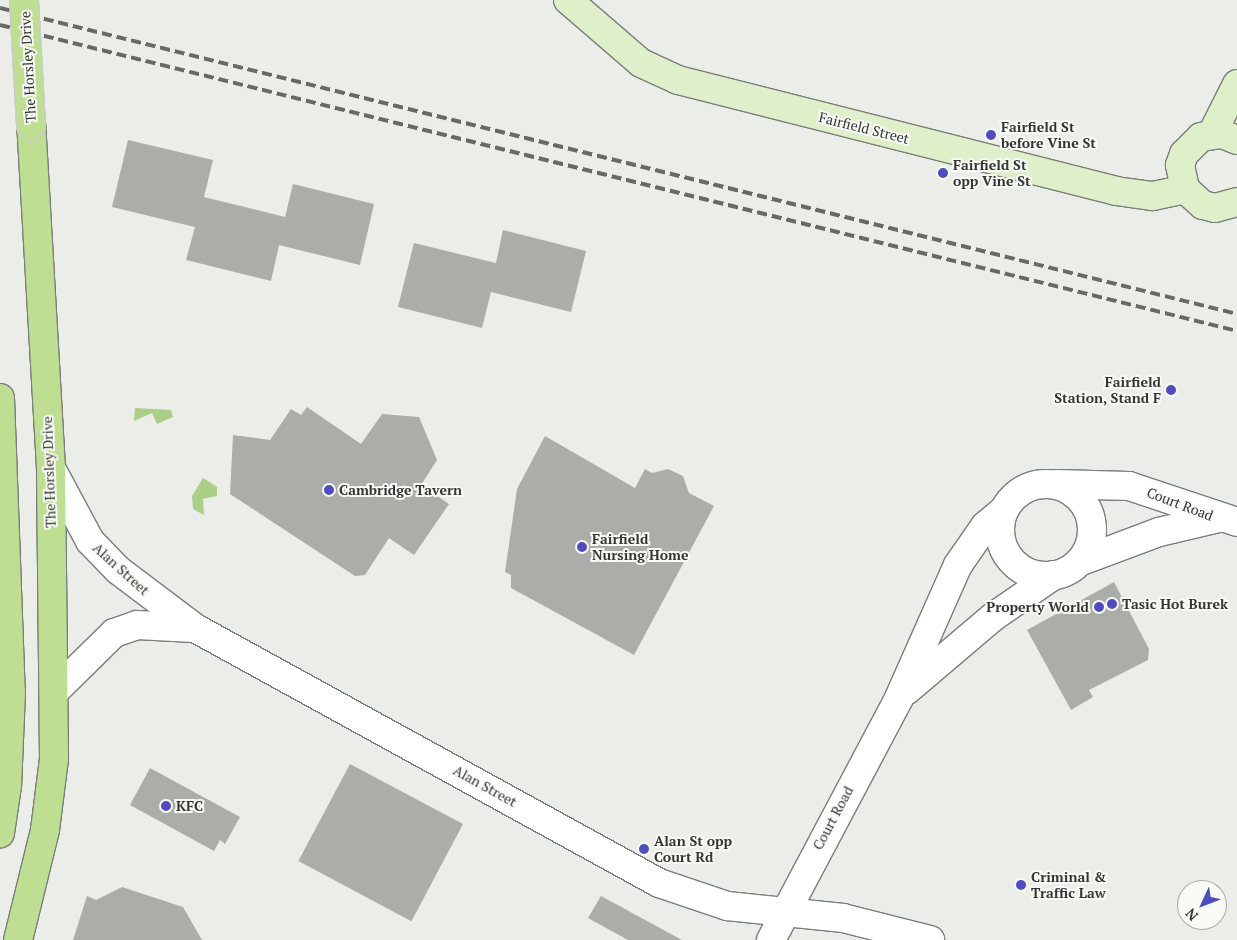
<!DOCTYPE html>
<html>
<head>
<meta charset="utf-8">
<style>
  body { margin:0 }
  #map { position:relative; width:1237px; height:940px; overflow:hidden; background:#ebede9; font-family:"PT Serif",serif }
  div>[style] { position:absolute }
  .green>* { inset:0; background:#accf87 }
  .building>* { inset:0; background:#abada9; transform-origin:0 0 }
  .roads { filter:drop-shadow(1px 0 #7b7d79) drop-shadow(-1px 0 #7b7d79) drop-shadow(0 1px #7b7d79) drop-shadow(0 -1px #7b7d79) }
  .minor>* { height:28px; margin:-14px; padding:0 14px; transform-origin:14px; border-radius:14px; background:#fff }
  .minor>.ring { margin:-14px; padding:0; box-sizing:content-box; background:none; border:28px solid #fff; border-radius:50% }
  .secondary>* { height:28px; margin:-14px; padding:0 14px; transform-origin:14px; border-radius:14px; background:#deefc9 }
  .primary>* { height:28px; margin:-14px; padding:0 14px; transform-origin:14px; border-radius:14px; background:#bedf92 }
  .rail>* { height:4px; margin-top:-2px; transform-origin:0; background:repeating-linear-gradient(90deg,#686967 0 10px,transparent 0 15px) }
  .bridges { filter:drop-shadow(1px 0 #cacaca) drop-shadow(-1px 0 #cacaca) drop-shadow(0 1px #cacaca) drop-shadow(0 -1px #cacaca) }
  .primary-bridge>* { height:28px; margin:-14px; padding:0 14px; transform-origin:14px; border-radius:14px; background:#bedf92 }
  .dots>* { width:14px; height:14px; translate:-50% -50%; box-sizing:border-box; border:2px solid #f8faf6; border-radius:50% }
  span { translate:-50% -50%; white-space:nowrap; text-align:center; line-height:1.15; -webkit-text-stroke:4px #f8faf6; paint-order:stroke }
  .street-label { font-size:14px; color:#353534 }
  .poi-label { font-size:14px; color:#353534; font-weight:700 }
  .left { translate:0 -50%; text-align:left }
  .right { translate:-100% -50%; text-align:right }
  .north { position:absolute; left:1177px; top:880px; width:50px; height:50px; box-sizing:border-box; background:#f8faf6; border:1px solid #aaaba8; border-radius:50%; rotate:227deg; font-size:14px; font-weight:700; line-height:20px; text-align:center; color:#353534 }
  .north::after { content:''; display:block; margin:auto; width:18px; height:22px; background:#504bc1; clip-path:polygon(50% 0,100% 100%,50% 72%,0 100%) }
</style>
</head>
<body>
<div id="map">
  <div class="green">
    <i style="clip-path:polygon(135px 408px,171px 410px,173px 417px,157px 424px,152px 413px,134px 421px)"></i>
    <i style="clip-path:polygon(203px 478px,217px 487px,217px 496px,203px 499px,204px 515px,193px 509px,192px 496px)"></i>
  </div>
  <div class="building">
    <i style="clip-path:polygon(128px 140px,213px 160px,204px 197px,285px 217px,293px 184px,374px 204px,360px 265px,279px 245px,271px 281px,186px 260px,195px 227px,112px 207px)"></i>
    <i style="clip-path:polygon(503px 230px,586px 251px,571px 312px,491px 292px,482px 328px,398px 307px,414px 243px,496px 263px)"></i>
    <i style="clip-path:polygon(307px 407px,361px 444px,382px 414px,419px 417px,437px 460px,421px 485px,449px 504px,414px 555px,389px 538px,365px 575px,355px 576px,230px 494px,233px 435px,270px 440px,291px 409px,301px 415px)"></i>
    <i style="clip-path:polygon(545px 436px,635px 488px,645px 469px,652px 473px,668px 469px,683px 476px,689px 493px,714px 506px,634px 655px,511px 588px,511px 575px,505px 572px,517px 489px)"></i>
    <i style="clip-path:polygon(1114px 582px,1149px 649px,1148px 660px,1089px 690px,1093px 697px,1071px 710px,1027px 630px)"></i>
    <i style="left:350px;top:764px;width:128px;height:110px;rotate:28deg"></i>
    <i style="clip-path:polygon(150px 768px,240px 817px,225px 844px,220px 840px,214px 851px,130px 805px)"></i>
    <i style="clip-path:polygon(122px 887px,183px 907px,202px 940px,73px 940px,87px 896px,96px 900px)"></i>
    <i style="clip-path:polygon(601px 896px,682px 940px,628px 940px,588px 918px)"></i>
  </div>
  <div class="roads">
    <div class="minor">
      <i style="left:51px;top:468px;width:83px;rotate:61.9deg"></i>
      <i style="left:90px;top:541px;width:40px;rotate:46deg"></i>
      <i style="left:118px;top:570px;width:96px;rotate:37deg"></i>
      <i style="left:195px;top:628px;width:529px;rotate:28.79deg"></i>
      <i style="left:659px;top:883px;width:72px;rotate:18.7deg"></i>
      <i style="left:727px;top:906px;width:117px;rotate:5.9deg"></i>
      <i style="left:843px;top:918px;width:90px;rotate:14.2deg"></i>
      <i class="ring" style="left:1000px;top:484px;width:64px;height:64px"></i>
      <i style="left:1057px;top:484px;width:72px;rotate:1.6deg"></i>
      <i style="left:1129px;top:486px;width:114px;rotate:18.4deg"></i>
      <i style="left:1079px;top:562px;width:85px;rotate:-20.6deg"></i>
      <i style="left:1159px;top:532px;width:62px;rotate:-13.1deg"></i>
      <i style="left:907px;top:690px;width:113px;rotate:-40.3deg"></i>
      <i style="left:993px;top:617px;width:74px;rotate:-34.5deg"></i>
      <i style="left:54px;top:692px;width:84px;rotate:-44.5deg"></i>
      <i style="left:114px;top:633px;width:24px;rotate:-19deg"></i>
      <i style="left:137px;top:625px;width:56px;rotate:3.1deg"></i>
      <i style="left:771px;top:940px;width:274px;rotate:-62.1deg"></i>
      <i style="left:899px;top:698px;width:145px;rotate:-66.1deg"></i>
      <i style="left:958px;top:565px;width:47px;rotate:-55.3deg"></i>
      <i style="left:985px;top:526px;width:25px;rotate:-40deg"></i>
    </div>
    <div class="secondary">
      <i style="left:568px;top:0;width:96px;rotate:40.8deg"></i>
      <i style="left:641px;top:63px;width:41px;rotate:24.7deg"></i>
      <i style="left:678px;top:80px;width:452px;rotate:14.2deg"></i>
      <i style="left:1116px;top:191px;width:37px;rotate:8deg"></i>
      <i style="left:1153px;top:196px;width:33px;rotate:-12deg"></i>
      <i style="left:1212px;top:134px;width:56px;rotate:-63.4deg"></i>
      <i style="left:1237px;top:140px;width:16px;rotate:-158deg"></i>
      <i style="left:1222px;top:134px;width:21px;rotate:172deg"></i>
      <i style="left:1201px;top:137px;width:24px;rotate:135deg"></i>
      <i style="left:1184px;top:154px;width:12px;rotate:110deg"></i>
      <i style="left:1180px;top:165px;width:25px;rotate:78deg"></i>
      <i style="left:1185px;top:189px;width:24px;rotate:42deg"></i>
      <i style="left:1203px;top:205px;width:12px;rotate:14deg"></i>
      <i style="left:1215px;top:208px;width:23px;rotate:-15deg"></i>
    </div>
    <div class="primary">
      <i style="left:0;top:398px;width:294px;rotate:87.9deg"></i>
      <i style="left:11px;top:692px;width:94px;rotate:92.4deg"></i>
      <i style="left:7px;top:786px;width:48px;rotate:98.5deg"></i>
      <i style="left:18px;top:940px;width:113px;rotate:-76.2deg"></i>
      <i style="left:45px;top:830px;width:72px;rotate:-82.8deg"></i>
      <i style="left:54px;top:759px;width:291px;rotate:-90.6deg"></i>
      <i style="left:51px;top:468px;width:343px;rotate:-93.3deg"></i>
    </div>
  </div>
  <div class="rail">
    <i style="left:0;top:8px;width:1274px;rotate:13.89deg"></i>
    <i style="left:0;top:25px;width:1274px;rotate:13.89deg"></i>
  </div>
  <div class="bridges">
    <div class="primary-bridge">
      <i style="left:24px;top:0;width:126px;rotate:86.8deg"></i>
    </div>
  </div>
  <div class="dots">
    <i style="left:991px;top:135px;background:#504bc1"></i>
    <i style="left:943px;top:173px;background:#504bc1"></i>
    <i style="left:1171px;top:390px;background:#504bc1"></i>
    <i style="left:329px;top:490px;background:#504bc1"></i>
    <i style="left:582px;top:547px;background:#504bc1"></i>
    <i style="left:1112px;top:604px;background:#504bc1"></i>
    <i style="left:1099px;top:607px;background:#504bc1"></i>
    <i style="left:166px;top:806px;background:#504bc1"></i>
    <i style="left:644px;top:849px;background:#504bc1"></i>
    <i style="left:1021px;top:885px;background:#504bc1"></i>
  </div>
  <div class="street-label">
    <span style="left:28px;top:67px;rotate:-93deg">The Horsley Drive</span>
    <span style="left:864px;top:128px;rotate:14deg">Fairfield Street</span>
    <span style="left:49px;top:472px;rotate:-92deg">The Horsley Drive</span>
    <span style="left:1180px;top:504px;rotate:21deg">Court Road</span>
    <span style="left:121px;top:569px;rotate:42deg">Alan Street</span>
    <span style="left:485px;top:786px;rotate:29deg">Alan Street</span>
    <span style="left:833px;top:818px;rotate:-62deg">Court Road</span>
  </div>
  <div class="poi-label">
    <span class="left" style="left:1001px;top:135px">Fairfield St<br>before Vine St</span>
    <span class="left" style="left:953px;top:173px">Fairfield St<br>opp Vine St</span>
    <span class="right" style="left:1161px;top:390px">Fairfield<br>Station, Stand F</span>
    <span class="left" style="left:339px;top:490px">Cambridge Tavern</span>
    <span class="left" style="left:592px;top:547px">Fairfield<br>Nursing Home</span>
    <span class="left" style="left:1122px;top:604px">Tasic Hot Burek</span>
    <span class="right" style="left:1089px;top:607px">Property World</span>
    <span class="left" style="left:176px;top:806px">KFC</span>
    <span class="left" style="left:654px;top:849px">Alan St opp<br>Court Rd</span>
    <span class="left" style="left:1031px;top:885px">Criminal &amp;<br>Traffic Law</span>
  </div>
  <div class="north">N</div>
</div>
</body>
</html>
